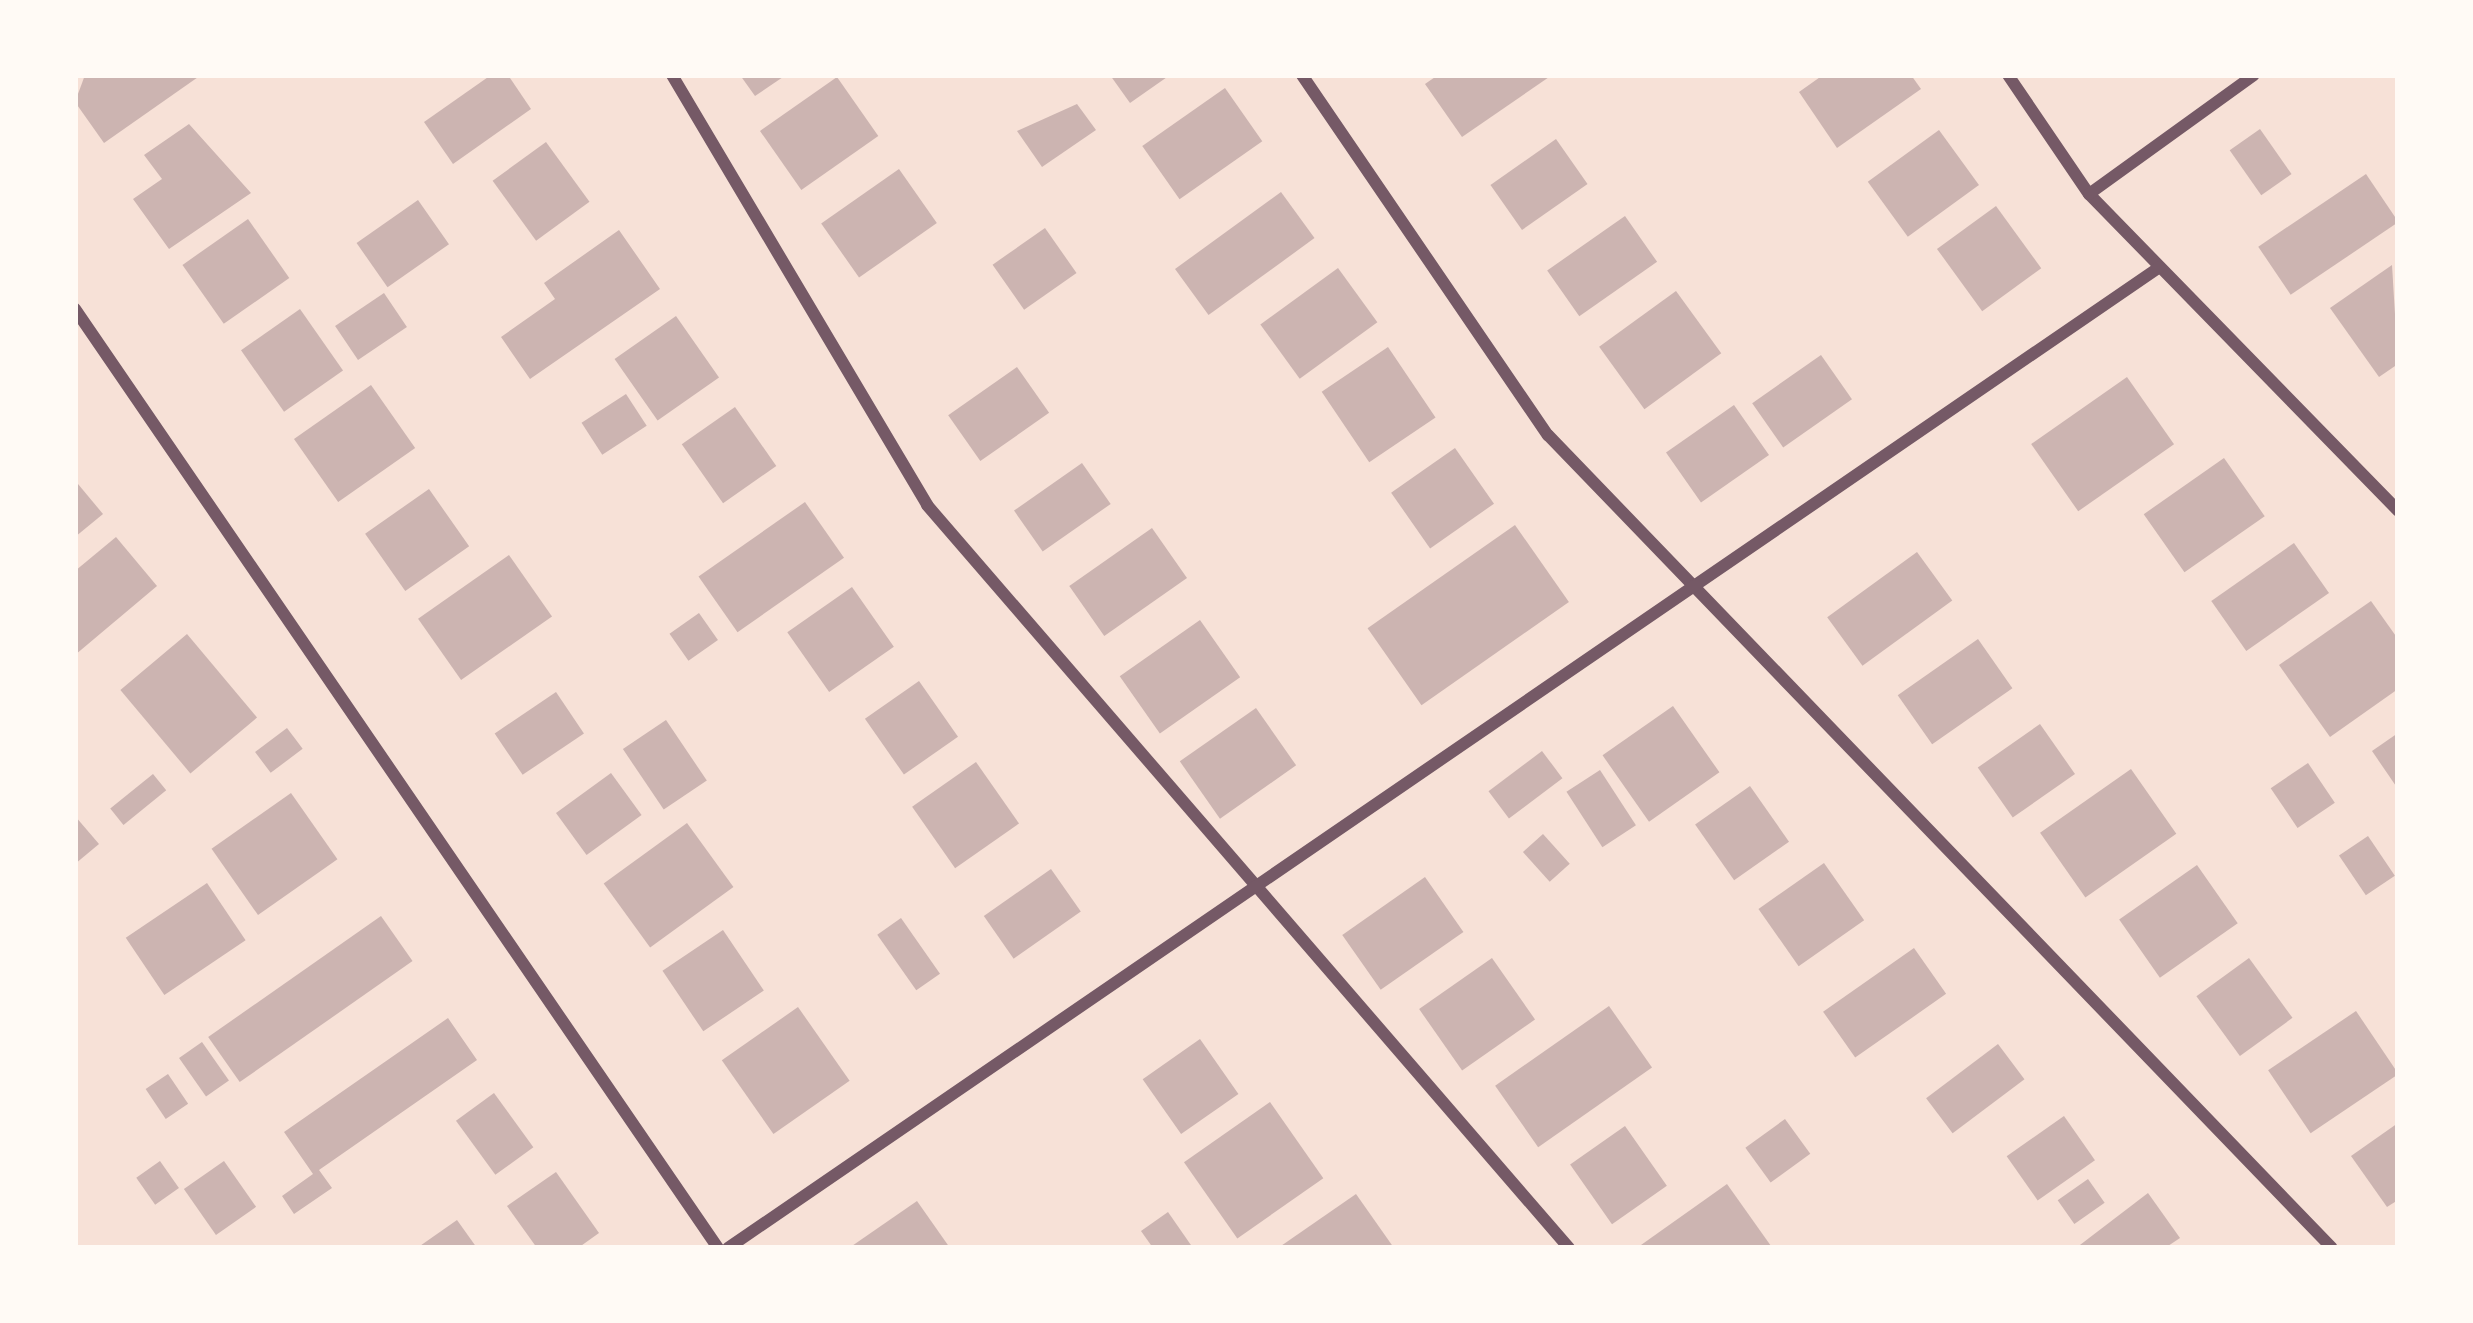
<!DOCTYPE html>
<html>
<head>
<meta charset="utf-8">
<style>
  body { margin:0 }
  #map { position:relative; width:2473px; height:1323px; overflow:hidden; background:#f7e1d7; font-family:"Exo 2",sans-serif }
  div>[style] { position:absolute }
  .building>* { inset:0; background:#ccb4b1; transform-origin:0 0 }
  .minor>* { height:12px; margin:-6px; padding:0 6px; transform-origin:6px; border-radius:6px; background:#755966 }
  span { translate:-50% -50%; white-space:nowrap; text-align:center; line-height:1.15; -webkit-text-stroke:9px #fffaf5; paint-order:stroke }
  .frame { position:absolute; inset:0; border:78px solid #fffaf5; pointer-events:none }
</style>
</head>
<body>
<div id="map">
  <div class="building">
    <i style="clip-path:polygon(85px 75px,201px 75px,104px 143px,75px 102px)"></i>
    <i style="clip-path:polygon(491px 75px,508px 75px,531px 109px,453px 164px,424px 122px)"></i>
    <i style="clip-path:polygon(740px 75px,786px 75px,755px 96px)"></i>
    <i style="clip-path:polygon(1110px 75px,1170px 75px,1130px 103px)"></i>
    <i style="clip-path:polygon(1438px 75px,1552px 75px,1462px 137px,1425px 84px)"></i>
    <i style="clip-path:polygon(1823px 75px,1911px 75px,1921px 89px,1837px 148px,1799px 92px)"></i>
    <i style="left:837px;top:77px;width:72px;height:94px;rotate:55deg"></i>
    <i style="left:1225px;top:88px;width:65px;height:101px;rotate:55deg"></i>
    <i style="clip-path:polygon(1077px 104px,1096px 130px,1042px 167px,1017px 131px)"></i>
    <i style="clip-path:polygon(189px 124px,251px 193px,169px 249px,133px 199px,162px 179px,144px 155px)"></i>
    <i style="left:2260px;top:129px;width:55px;height:37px;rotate:55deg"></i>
    <i style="left:1939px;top:130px;width:68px;height:88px;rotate:54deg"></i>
    <i style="left:1556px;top:139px;width:55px;height:80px;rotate:55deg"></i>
    <i style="left:546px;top:142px;width:74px;height:66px;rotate:54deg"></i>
    <i style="left:899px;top:169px;width:66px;height:95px;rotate:55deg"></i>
    <i style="left:2366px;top:174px;width:58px;height:130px;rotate:56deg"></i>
    <i style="left:1281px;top:192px;width:57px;height:131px;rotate:54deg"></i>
    <i style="left:418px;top:200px;width:54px;height:75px;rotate:55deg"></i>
    <i style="left:1996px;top:206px;width:77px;height:73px;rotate:54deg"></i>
    <i style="left:1625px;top:216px;width:56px;height:95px;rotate:55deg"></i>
    <i style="left:248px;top:219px;width:72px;height:80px;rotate:55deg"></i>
    <i style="left:1045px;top:228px;width:55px;height:64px;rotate:55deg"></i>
    <i style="clip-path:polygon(619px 230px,660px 289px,530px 379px,501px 337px,555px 299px,544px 283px)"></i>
    <i style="clip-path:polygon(2392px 265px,2398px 364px,2379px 377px,2330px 308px)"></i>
    <i style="left:1338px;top:268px;width:67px;height:96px;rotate:54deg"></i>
    <i style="left:1676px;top:291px;width:77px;height:95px;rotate:54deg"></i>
    <i style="left:384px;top:293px;width:41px;height:59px;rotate:56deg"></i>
    <i style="left:300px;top:309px;width:75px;height:72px;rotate:55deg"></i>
    <i style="left:676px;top:316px;width:75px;height:75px;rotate:55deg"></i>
    <i style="left:1388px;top:347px;width:85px;height:80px;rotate:56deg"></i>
    <i style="left:1821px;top:355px;width:54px;height:84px;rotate:55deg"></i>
    <i style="left:1017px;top:367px;width:56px;height:84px;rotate:55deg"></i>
    <i style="left:2127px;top:377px;width:82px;height:117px;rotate:55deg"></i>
    <i style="left:371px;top:385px;width:77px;height:94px;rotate:55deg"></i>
    <i style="left:626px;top:394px;width:38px;height:53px;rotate:57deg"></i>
    <i style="left:1734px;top:405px;width:61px;height:83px;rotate:55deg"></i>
    <i style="left:735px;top:407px;width:72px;height:65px;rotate:55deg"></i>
    <i style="left:1455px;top:448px;width:68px;height:78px;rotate:55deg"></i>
    <i style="left:2224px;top:458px;width:71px;height:98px;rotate:55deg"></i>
    <i style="left:1082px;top:463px;width:50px;height:83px;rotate:55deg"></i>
    <i style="clip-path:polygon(78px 484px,103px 514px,75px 537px,75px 486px)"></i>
    <i style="left:429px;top:489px;width:70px;height:78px;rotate:55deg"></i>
    <i style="left:805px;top:502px;width:68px;height:130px;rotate:55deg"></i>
    <i style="left:1515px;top:525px;width:94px;height:180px;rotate:55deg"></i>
    <i style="left:1152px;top:528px;width:61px;height:101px;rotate:55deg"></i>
    <i style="clip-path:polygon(116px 537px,157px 586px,75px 655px,75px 571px)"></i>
    <i style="left:2294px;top:543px;width:61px;height:101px;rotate:55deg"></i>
    <i style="left:1917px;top:552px;width:60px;height:111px;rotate:54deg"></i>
    <i style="left:509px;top:555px;width:75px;height:111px;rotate:55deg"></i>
    <i style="left:852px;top:587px;width:73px;height:79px;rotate:55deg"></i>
    <i style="clip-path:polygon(2371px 601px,2398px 639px,2398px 689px,2330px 737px,2279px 665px)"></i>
    <i style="left:699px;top:613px;width:33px;height:36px;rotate:55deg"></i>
    <i style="left:1200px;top:620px;width:70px;height:98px;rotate:55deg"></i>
    <i style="left:187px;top:634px;width:109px;height:87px;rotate:50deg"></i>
    <i style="left:1978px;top:639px;width:60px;height:98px;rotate:55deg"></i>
    <i style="left:919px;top:681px;width:68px;height:66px;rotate:55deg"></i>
    <i style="left:556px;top:692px;width:50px;height:74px;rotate:56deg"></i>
    <i style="left:1673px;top:706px;width:81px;height:86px;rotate:55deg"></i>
    <i style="left:1256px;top:708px;width:70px;height:93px;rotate:55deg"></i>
    <i style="left:666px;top:720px;width:73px;height:52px;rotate:56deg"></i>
    <i style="left:2040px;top:724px;width:61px;height:76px;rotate:55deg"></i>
    <i style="left:287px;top:728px;width:26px;height:40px;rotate:53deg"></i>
    <i style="clip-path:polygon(2398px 733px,2398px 789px,2372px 751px)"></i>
    <i style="left:1542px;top:751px;width:34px;height:67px;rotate:53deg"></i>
    <i style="left:976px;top:762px;width:75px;height:78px;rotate:55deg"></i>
    <i style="left:2308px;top:763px;width:48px;height:45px;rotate:56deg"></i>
    <i style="left:2131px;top:769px;width:79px;height:111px;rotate:55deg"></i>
    <i style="left:1600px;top:770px;width:66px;height:40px;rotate:57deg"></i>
    <i style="left:611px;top:773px;width:52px;height:68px;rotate:54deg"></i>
    <i style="left:153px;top:774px;width:21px;height:55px;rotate:51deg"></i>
    <i style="left:1750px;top:786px;width:68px;height:67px;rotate:55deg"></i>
    <i style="left:291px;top:793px;width:81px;height:97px;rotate:55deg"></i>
    <i style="clip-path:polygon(75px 816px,99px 844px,75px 864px)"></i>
    <i style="left:687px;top:823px;width:79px;height:103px;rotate:54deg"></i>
    <i style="left:1543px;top:834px;width:40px;height:27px;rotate:48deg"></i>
    <i style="left:2368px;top:836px;width:48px;height:35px;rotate:56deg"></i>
    <i style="left:1824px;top:863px;width:70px;height:80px;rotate:55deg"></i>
    <i style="left:2197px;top:865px;width:71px;height:95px;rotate:55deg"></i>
    <i style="left:1051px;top:869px;width:52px;height:82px;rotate:55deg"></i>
    <i style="left:1425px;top:877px;width:67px;height:101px;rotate:55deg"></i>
    <i style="left:207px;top:883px;width:69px;height:98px;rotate:56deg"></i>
    <i style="left:381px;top:916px;width:55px;height:211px;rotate:55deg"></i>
    <i style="left:901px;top:918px;width:68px;height:29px;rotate:55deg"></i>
    <i style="left:723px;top:930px;width:73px;height:73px;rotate:56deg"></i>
    <i style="left:1914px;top:948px;width:56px;height:111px;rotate:55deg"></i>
    <i style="left:1492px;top:958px;width:75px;height:89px;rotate:55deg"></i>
    <i style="left:2249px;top:958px;width:74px;height:65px;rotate:54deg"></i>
    <i style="left:1609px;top:1006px;width:75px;height:139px;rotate:55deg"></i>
    <i style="left:798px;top:1007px;width:90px;height:93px;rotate:55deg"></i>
    <i style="left:2356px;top:1011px;width:76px;height:106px;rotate:56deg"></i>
    <i style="clip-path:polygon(448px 1018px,477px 1060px,319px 1170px,332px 1188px,294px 1214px,282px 1196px,313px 1174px,284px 1132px)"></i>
    <i style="left:1200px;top:1039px;width:67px;height:70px;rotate:55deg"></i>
    <i style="left:202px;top:1042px;width:47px;height:28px;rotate:55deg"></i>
    <i style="left:1998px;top:1044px;width:44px;height:90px;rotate:53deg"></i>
    <i style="left:168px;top:1074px;width:36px;height:27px;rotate:56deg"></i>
    <i style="left:494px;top:1093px;width:67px;height:47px;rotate:54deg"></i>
    <i style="left:1270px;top:1102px;width:93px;height:105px;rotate:55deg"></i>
    <i style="left:2064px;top:1116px;width:54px;height:70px;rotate:55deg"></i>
    <i style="left:1785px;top:1119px;width:43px;height:49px;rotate:54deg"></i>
    <i style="clip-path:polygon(2398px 1123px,2398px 1200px,2387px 1207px,2351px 1156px)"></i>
    <i style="left:1625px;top:1126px;width:73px;height:67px;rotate:55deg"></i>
    <i style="left:160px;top:1161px;width:33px;height:29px;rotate:55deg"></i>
    <i style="left:224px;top:1161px;width:56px;height:49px;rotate:55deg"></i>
    <i style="clip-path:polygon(556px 1172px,599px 1233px,578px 1248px,537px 1248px,507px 1206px)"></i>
    <i style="left:2088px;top:1179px;width:29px;height:37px;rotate:55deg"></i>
    <i style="clip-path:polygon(1727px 1184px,1771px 1246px,1643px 1248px,1641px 1245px)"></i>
    <i style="clip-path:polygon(2148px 1193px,2180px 1238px,2165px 1248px,2076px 1248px)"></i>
    <i style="clip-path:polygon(1356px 1194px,1394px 1248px,1278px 1248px)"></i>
    <i style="clip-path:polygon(917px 1201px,950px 1248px,849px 1248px)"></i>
    <i style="clip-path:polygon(1168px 1212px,1193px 1248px,1153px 1248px,1141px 1231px)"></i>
    <i style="clip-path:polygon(457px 1220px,477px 1248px,417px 1248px)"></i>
  </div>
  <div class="minor">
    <i style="left:672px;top:75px;width:500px;rotate:59.3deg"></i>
    <i style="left:927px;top:505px;width:982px;rotate:49.17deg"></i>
    <i style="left:1302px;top:75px;width:436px;rotate:55.7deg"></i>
    <i style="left:1548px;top:435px;width:1129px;rotate:46.04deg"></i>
    <i style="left:2008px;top:75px;width:144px;rotate:55.8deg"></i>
    <i style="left:2089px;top:194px;width:443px;rotate:45.7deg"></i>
    <i style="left:2089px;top:194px;width:203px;rotate:-35.8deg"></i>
    <i style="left:75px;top:309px;width:1138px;rotate:55.6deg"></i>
    <i style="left:728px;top:1248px;width:1734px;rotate:-34.42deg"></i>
  </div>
  <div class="frame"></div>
</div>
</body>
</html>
